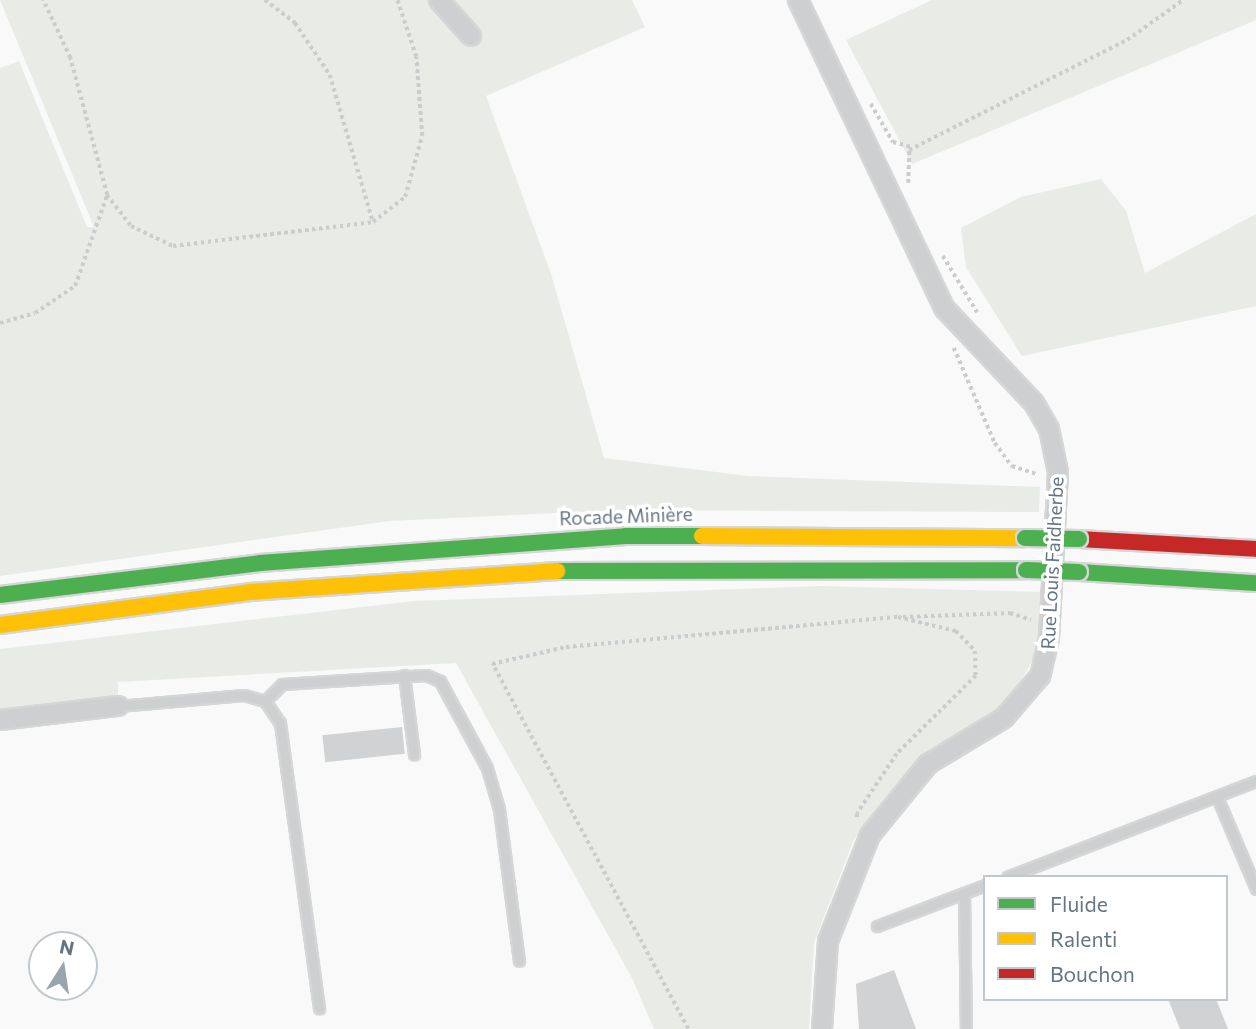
<!DOCTYPE html>
<html>
<head>
<meta charset="utf-8">
<style>
  body { margin:0 }
  #map { position:relative; width:1256px; height:1029px; overflow:hidden; background:#f9f9f9; font-family:Commissioner,sans-serif }
  div>[style] { position:absolute }
  .green>* { inset:0; background:#e8ebe6 }
  .building>* { inset:0; background:#d0d2d3; transform-origin:0 0 }
  .path>* { height:3.5px; margin-top:-1.75px; transform-origin:0; background:repeating-linear-gradient(90deg,#cbcccd 0 3.5px,transparent 0 7px) }
  .roads { filter:drop-shadow(2px 0 #d5d6d6) drop-shadow(-2px 0 #d5d6d6) drop-shadow(0 2px #d5d6d6) drop-shadow(0 -2px #d5d6d6) }
  .lane>* { height:9px; margin:-4.5px; padding:0 4.5px; transform-origin:4.5px; border-radius:4.5px; background:#cecfd0 }
  .street>* { height:18px; margin:-9px; padding:0 9px; transform-origin:9px; border-radius:9px; background:#cecfd0 }
  .fast>* { height:16px; margin:-8px; padding:0 8px; transform-origin:8px; border-radius:8px; background:#4caf50 }
  .slow>* { height:16px; margin:-8px; padding:0 8px; transform-origin:8px; border-radius:8px; background:#ffc107 }
  .jam>* { height:16px; margin:-8px; padding:0 8px; transform-origin:8px; border-radius:8px; background:#c62828 }
  .bridges { filter:drop-shadow(2px 0 #d5d6d6) drop-shadow(-2px 0 #d5d6d6) drop-shadow(0 2px #d5d6d6) drop-shadow(0 -2px #d5d6d6) }
  .fast-bridge>* { height:16px; margin:-8px; padding:0 8px; transform-origin:8px; border-radius:8px; background:#4caf50 }
  span { translate:-50% -50%; white-space:nowrap; text-align:center; line-height:1.15; -webkit-text-stroke:7px #fff; paint-order:stroke }
  .street-label { font-size:19px; color:#657683 }
  .legend { position:absolute; left:983px; top:875px; width:245px; height:126px; box-sizing:border-box; background:#fff; border:2px solid #c1c8cd; margin:0; padding:9px 12px; list-style:none; font-size:21px; color:#657683 }
  .legend li { display:flex; align-items:center; gap:14px; height:35px }
  .legend b { width:35px; border:2px solid #c1c8cd }
  .north { position:absolute; left:28px; top:931px; width:70px; height:70px; box-sizing:border-box; background:#fff; border:2px solid #c1c8cd; border-radius:50%; rotate:12deg; font-size:19px; font-weight:700; line-height:28px; text-align:center; color:#657683 }
  .north::after { content:''; display:block; margin:auto; width:24px; height:32px; background:#99a4ac; clip-path:polygon(50% 0,100% 100%,50% 72%,0 100%) }
</style>
</head>
<body>
<div id="map">
  <div class="green">
    <i style="clip-path:polygon(0 0,632px 0,645px 27px,486px 96px,551px 274px,604px 458px,748px 476px,1040px 487px,1039px 512px,621px 510px,389px 521px,0 576px,0 68px,19px 61px,87px 227px,94px 227px)"></i>
    <i style="clip-path:polygon(932px 0,1256px 0,1256px 20px,912px 164px,846px 40px)"></i>
    <i style="clip-path:polygon(1101px 179px,1126px 211px,1145px 273px,1256px 214px,1256px 306px,1022px 356px,966px 267px,961px 228px,1021px 197px)"></i>
    <i style="clip-path:polygon(820px 586px,1044px 592px,1039px 649px,1008px 704px,926px 758px,854px 839px,814px 943px,809px 1029px,654px 1029px,632px 978px,456px 663px,118px 682px,118px 706px,0 720px,0 649px,414px 601px)"></i>
  </div>
  <div class="building">
    <i style="left:402px;top:727px;width:27px;height:80px;rotate:84deg"></i>
    <i style="clip-path:polygon(894px 970px,916px 1029px,859px 1029px,856px 984px)"></i>
    <i style="clip-path:polygon(1168px 999px,1216px 999px,1228px 1029px,1180px 1029px)"></i>
  </div>
  <div class="path">
    <i style="left:265px;top:0;width:38px;rotate:37deg"></i>
    <i style="left:295px;top:23px;width:63px;rotate:56.1deg"></i>
    <i style="left:330px;top:75px;width:153px;rotate:73.7deg"></i>
    <i style="left:373px;top:222px;width:41px;rotate:-38deg"></i>
    <i style="left:405px;top:197px;width:63px;rotate:-74.4deg"></i>
    <i style="left:422px;top:136px;width:79px;rotate:-94.3deg"></i>
    <i style="left:416px;top:57px;width:60px;rotate:-108.4deg"></i>
    <i style="left:871px;top:104px;width:44px;rotate:59.9deg"></i>
    <i style="left:893px;top:142px;width:20px;rotate:15deg"></i>
    <i style="left:908px;top:183px;width:33px;rotate:-88deg"></i>
    <i style="left:909px;top:150px;width:244px;rotate:-26.8deg"></i>
    <i style="left:1127px;top:40px;width:69px;rotate:-35.5deg"></i>
    <i style="left:107px;top:195px;width:39px;rotate:52deg"></i>
    <i style="left:131px;top:226px;width:47px;rotate:25.5deg"></i>
    <i style="left:173px;top:246px;width:201px;rotate:-6.8deg"></i>
    <i style="left:943px;top:256px;width:66px;rotate:58.7deg"></i>
    <i style="left:0;top:323px;width:36px;rotate:-16deg"></i>
    <i style="left:35px;top:313px;width:48px;rotate:-34deg"></i>
    <i style="left:75px;top:286px;width:96px;rotate:-70.6deg"></i>
    <i style="left:107px;top:195px;width:142px;rotate:-105.1deg"></i>
    <i style="left:70px;top:58px;width:64px;rotate:-115deg"></i>
    <i style="left:954px;top:348px;width:103px;rotate:66.7deg"></i>
    <i style="left:995px;top:443px;width:29px;rotate:54deg"></i>
    <i style="left:1012px;top:466px;width:28px;rotate:18deg"></i>
    <i style="left:903px;top:617px;width:107px;rotate:-2.1deg"></i>
    <i style="left:1010px;top:613px;width:22px;rotate:18deg"></i>
    <i style="left:688px;top:1029px;width:414px;rotate:-118.2deg"></i>
    <i style="left:492px;top:664px;width:76px;rotate:-12.9deg"></i>
    <i style="left:566px;top:647px;width:333px;rotate:-5.2deg"></i>
    <i style="left:898px;top:617px;width:60px;rotate:13.6deg"></i>
    <i style="left:956px;top:631px;width:28px;rotate:46deg"></i>
    <i style="left:975px;top:651px;width:25px;rotate:88deg"></i>
    <i style="left:976px;top:676px;width:111px;rotate:135.4deg"></i>
    <i style="left:897px;top:754px;width:72px;rotate:123.7deg"></i>
    <i style="left:857px;top:814px;width:7px;rotate:82deg"></i>
  </div>
  <div class="roads">
    <div class="lane">
      <i style="left:404px;top:675px;width:80px;rotate:82.8deg"></i>
      <i style="left:265px;top:701px;width:24px;rotate:-45deg"></i>
      <i style="left:282px;top:684px;width:144px;rotate:-3.6deg"></i>
      <i style="left:426px;top:675px;width:15px;rotate:23deg"></i>
      <i style="left:440px;top:681px;width:99px;rotate:61.6deg"></i>
      <i style="left:487px;top:768px;width:43px;rotate:73.7deg"></i>
      <i style="left:499px;top:809px;width:153px;rotate:82.5deg"></i>
      <i style="left:118px;top:706px;width:126px;rotate:-5deg"></i>
      <i style="left:244px;top:695px;width:22px;rotate:16deg"></i>
      <i style="left:265px;top:701px;width:27px;rotate:56deg"></i>
      <i style="left:280px;top:723px;width:288px;rotate:82.2deg"></i>
      <i style="left:1217px;top:797px;width:100px;rotate:67deg"></i>
      <i style="left:1007px;top:877px;width:267px;rotate:-21.1deg"></i>
      <i style="left:964px;top:893px;width:136px;rotate:89.2deg"></i>
      <i style="left:877px;top:926px;width:116px;rotate:-20.8deg"></i>
    </div>
    <div class="street">
      <i style="left:439px;top:0;width:48px;rotate:48.4deg"></i>
      <i style="left:798px;top:0;width:342px;rotate:64.6deg"></i>
      <i style="left:945px;top:309px;width:129px;rotate:46.6deg"></i>
      <i style="left:1034px;top:403px;width:30px;rotate:60deg"></i>
      <i style="left:1049px;top:429px;width:44px;rotate:78.2deg"></i>
      <i style="left:1058px;top:472px;width:166px;rotate:93.1deg"></i>
      <i style="left:1049px;top:638px;width:39px;rotate:103deg"></i>
      <i style="left:1040px;top:676px;width:55px;rotate:130.6deg"></i>
      <i style="left:1004px;top:718px;width:89px;rotate:148.8deg"></i>
      <i style="left:928px;top:764px;width:92px;rotate:129.2deg"></i>
      <i style="left:870px;top:835px;width:114px;rotate:111.6deg"></i>
      <i style="left:828px;top:941px;width:88px;rotate:93.9deg"></i>
      <i style="left:0;top:720px;width:119px;rotate:-6.8deg"></i>
    </div>
    <div class="fast">
      <i style="left:557px;top:571px;width:469px;rotate:-0.1deg"></i>
      <i style="left:1079px;top:572px;width:177px;rotate:3.6deg"></i>
      <i style="left:0;top:595px;width:262px;rotate:-7deg"></i>
      <i style="left:260px;top:563px;width:367px;rotate:-4.2deg"></i>
      <i style="left:626px;top:536px;width:76px"></i>
    </div>
    <div class="slow">
      <i style="left:702px;top:536px;width:323px;rotate:0.4deg"></i>
      <i style="left:0;top:625px;width:252px;rotate:-7.5deg"></i>
      <i style="left:250px;top:592px;width:308px;rotate:-3.9deg"></i>
    </div>
    <div class="jam">
      <i style="left:1079px;top:539px;width:177px;rotate:3.2deg"></i>
    </div>
  </div>
  <div class="bridges">
    <div class="fast-bridge">
      <i style="left:1025px;top:538px;width:54px;rotate:1.1deg"></i>
      <i style="left:1026px;top:570px;width:53px;rotate:2.2deg"></i>
    </div>
  </div>
  <div class="street-label">
    <span style="left:626px;top:516px;rotate:-2deg">Rocade Minière</span>
    <span style="left:1052px;top:563px;rotate:-87deg">Rue Louis Faidherbe</span>
  </div>
  <ul class="legend">
  <li><b style="height:9px;background:#4caf50"></b>Fluide</li>
  <li><b style="height:9px;background:#ffc107"></b>Ralenti</li>
  <li><b style="height:9px;background:#c62828"></b>Bouchon</li>
  </ul>
  <div class="north">N</div>
</div>
</body>
</html>
